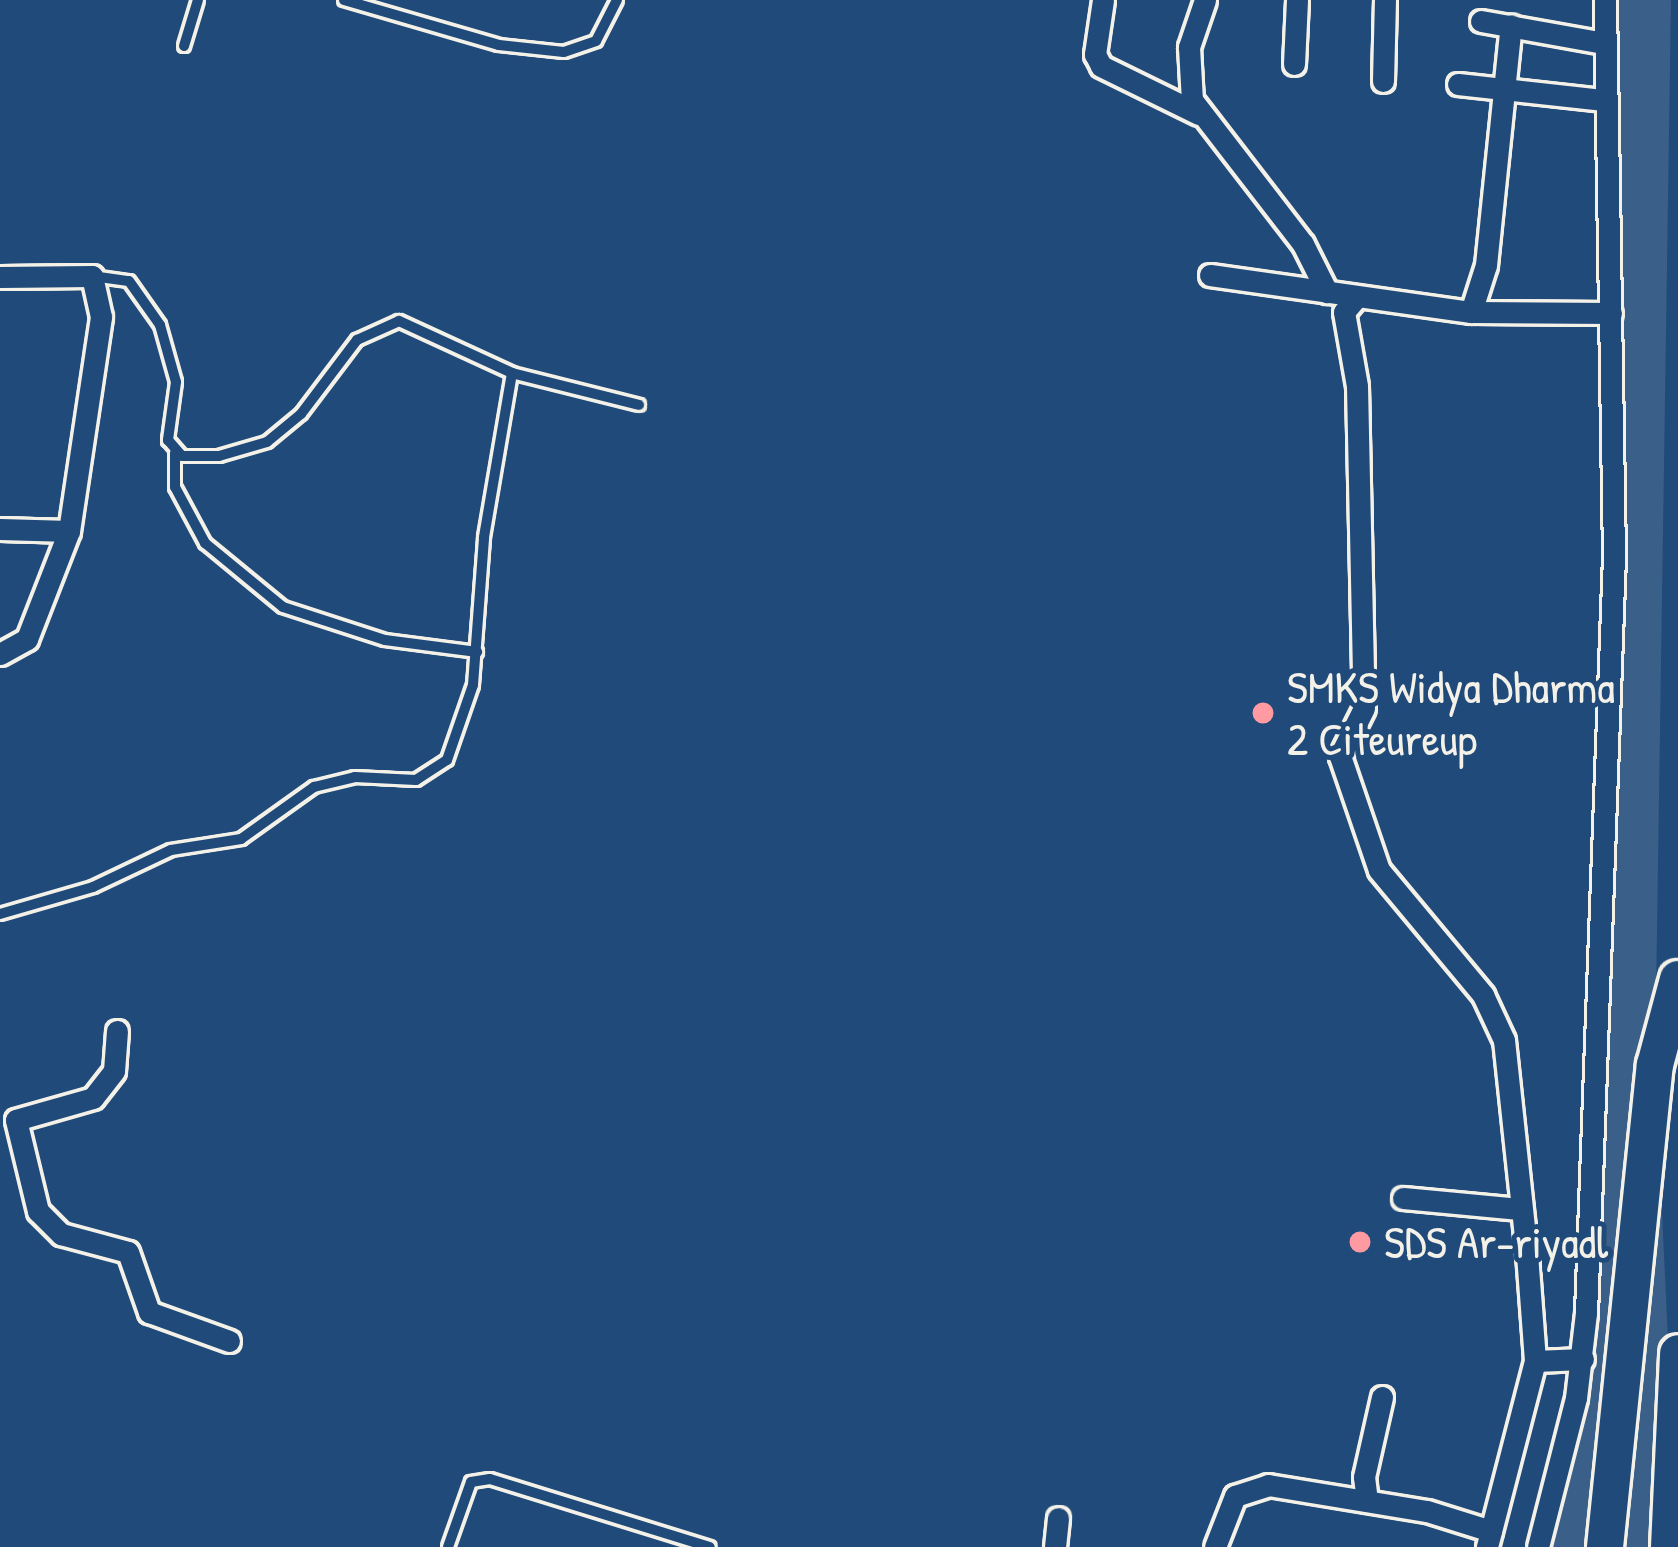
<!DOCTYPE html>
<html>
<head>
<meta charset="utf-8">
<style>
  body { margin:0 }
  #map { position:relative; width:1678px; height:1547px; overflow:hidden; background:#1f4a7a; font-family:"Patrick Hand",sans-serif }
  div>[style] { position:absolute }
  .green>* { inset:0; background:#3a5f88 }
  .roads { filter:drop-shadow(3px 0 #f4f1e8) drop-shadow(-3px 0 #f4f1e8) drop-shadow(0 3px #f4f1e8) drop-shadow(0 -3px #f4f1e8) }
  .lane>* { height:10px; margin:-5px; padding:0 5px; transform-origin:5px; border-radius:5px; background:#1f4a7a }
  .street>* { height:21px; margin:-10.5px; padding:0 10.5px; transform-origin:10.5px; border-radius:10.5px; background:#1f4a7a }
  .highway>* { height:36px; margin:-18px; padding:0 18px; transform-origin:18px; border-radius:18px; background:#1f4a7a }
  .dots>* { width:33px; height:33px; translate:-50% -50%; box-sizing:border-box; border:6px solid #1f4a7a; border-radius:50% }
  span { translate:-50% -50%; white-space:nowrap; text-align:center; line-height:1.15; -webkit-text-stroke:10px #1f4a7a; paint-order:stroke }
  .poi-label { font-size:45px; color:#f4f1e8 }
  .left { translate:0 -50%; text-align:left }
</style>
</head>
<body>
<div id="map">
  <div class="green">
    <i style="clip-path:polygon(1605px 0,1671px 0,1655px 1065px,1674px 1465px,1669px 1547px,1540px 1547px,1576px 1398px,1613px 570px)"></i>
  </div>
  <div class="roads">
    <div class="lane">
      <i style="left:344px;top:0;width:161px;rotate:16.2deg"></i>
      <i style="left:499px;top:45px;width:65px;rotate:6.1deg"></i>
      <i style="left:564px;top:52px;width:34px;rotate:-19deg"></i>
      <i style="left:596px;top:41px;width:46px;rotate:-62.9deg"></i>
      <i style="left:184px;top:46px;width:48px;rotate:-73.1deg"></i>
      <i style="left:92px;top:276px;width:37px;rotate:8deg"></i>
      <i style="left:129px;top:281px;width:54px;rotate:54.8deg"></i>
      <i style="left:160px;top:325px;width:59px;rotate:74.3deg"></i>
      <i style="left:176px;top:382px;width:59px;rotate:97.9deg"></i>
      <i style="left:168px;top:440px;width:21px;rotate:49deg"></i>
      <i style="left:182px;top:456px;width:37px"></i>
      <i style="left:219px;top:456px;width:50px;rotate:-16.3deg"></i>
      <i style="left:267px;top:442px;width:44px;rotate:-39.5deg"></i>
      <i style="left:301px;top:414px;width:93px;rotate:-52.9deg"></i>
      <i style="left:357px;top:340px;width:46px;rotate:-24.3deg"></i>
      <i style="left:399px;top:321px;width:124px;rotate:24.7deg"></i>
      <i style="left:512px;top:373px;width:131px;rotate:14.1deg"></i>
      <i style="left:175px;top:453px;width:34px;rotate:90deg"></i>
      <i style="left:175px;top:487px;width:64px;rotate:61.8deg"></i>
      <i style="left:205px;top:543px;width:101px;rotate:39.4deg"></i>
      <i style="left:283px;top:607px;width:107px;rotate:17.9deg"></i>
      <i style="left:385px;top:640px;width:93px;rotate:7.4deg"></i>
      <i style="left:0;top:914px;width:97px;rotate:-16.2deg"></i>
      <i style="left:93px;top:887px;width:86px;rotate:-25.4deg"></i>
      <i style="left:171px;top:850px;width:71px;rotate:-8.9deg"></i>
      <i style="left:241px;top:839px;width:90px;rotate:-35.5deg"></i>
      <i style="left:314px;top:787px;width:42px;rotate:-13.7deg"></i>
      <i style="left:355px;top:777px;width:61px;rotate:2.8deg"></i>
      <i style="left:416px;top:780px;width:37px;rotate:-33deg"></i>
      <i style="left:447px;top:760px;width:79px;rotate:-70.9deg"></i>
      <i style="left:473px;top:685px;width:148px;rotate:-85.7deg"></i>
      <i style="left:484px;top:537px;width:166px;rotate:-80.3deg"></i>
      <i style="left:448px;top:1547px;width:69px;rotate:-70.5deg"></i>
      <i style="left:471px;top:1482px;width:19px;rotate:-9deg"></i>
      <i style="left:490px;top:1479px;width:230px;rotate:17.2deg"></i>
    </div>
    <div class="street">
      <i style="left:1103px;top:0;width:55px;rotate:98.4deg"></i>
      <i style="left:1095px;top:54px;width:13px;rotate:63deg"></i>
      <i style="left:1101px;top:66px;width:109px;rotate:26.1deg"></i>
      <i style="left:1205px;top:0;width:50px;rotate:108.8deg"></i>
      <i style="left:1189px;top:47px;width:53px;rotate:86.8deg"></i>
      <i style="left:1192px;top:100px;width:182px;rotate:52.4deg"></i>
      <i style="left:1303px;top:244px;width:54px;rotate:63.4deg"></i>
      <i style="left:1481px;top:21px;width:124px;rotate:10.2deg"></i>
      <i style="left:1294px;top:64px;width:64px;rotate:-87.3deg"></i>
      <i style="left:1383px;top:81px;width:81px;rotate:-88.6deg"></i>
      <i style="left:1458px;top:84px;width:147px;rotate:6.3deg"></i>
      <i style="left:1210px;top:275px;width:264px;rotate:8.1deg"></i>
      <i style="left:1471px;top:312px;width:140px;rotate:0.4deg"></i>
      <i style="left:0;top:277px;width:92px;rotate:-0.6deg"></i>
      <i style="left:92px;top:276px;width:42px;rotate:77.6deg"></i>
      <i style="left:101px;top:317px;width:216px;rotate:98.5deg"></i>
      <i style="left:69px;top:531px;width:116px;rotate:111.3deg"></i>
      <i style="left:27px;top:639px;width:31px;rotate:151deg"></i>
      <i style="left:1355px;top:299px;width:17px;rotate:130deg"></i>
      <i style="left:1344px;top:312px;width:75px;rotate:80deg"></i>
      <i style="left:1357px;top:386px;width:322px;rotate:88.8deg"></i>
      <i style="left:1364px;top:708px;width:54px;rotate:116.6deg"></i>
      <i style="left:1340px;top:756px;width:120px;rotate:71.1deg"></i>
      <i style="left:1379px;top:870px;width:163px;rotate:50.2deg"></i>
      <i style="left:1483px;top:995px;width:50px;rotate:65deg"></i>
      <i style="left:1504px;top:1040px;width:215px;rotate:83.9deg"></i>
      <i style="left:1527px;top:1254px;width:107px;rotate:85.7deg"></i>
      <i style="left:1535px;top:1361px;width:192px;rotate:104.5deg"></i>
      <i style="left:1471px;top:312px;width:49px;rotate:-72.3deg"></i>
      <i style="left:1486px;top:265px;width:241px;rotate:-84.1deg"></i>
      <i style="left:0;top:529px;width:69px;rotate:1.7deg"></i>
      <i style="left:117px;top:1031px;width:40px;rotate:94.3deg"></i>
      <i style="left:114px;top:1071px;width:34px;rotate:128deg"></i>
      <i style="left:93px;top:1098px;width:80px;rotate:164.1deg"></i>
      <i style="left:16px;top:1120px;width:94px;rotate:76.4deg"></i>
      <i style="left:38px;top:1211px;width:33px;rotate:45deg"></i>
      <i style="left:61px;top:1234px;width:69px;rotate:15deg"></i>
      <i style="left:128px;top:1252px;width:64px;rotate:70.7deg"></i>
      <i style="left:149px;top:1312px;width:85px;rotate:19.9deg"></i>
      <i style="left:1403px;top:1198px;width:117px;rotate:5.4deg"></i>
      <i style="left:1535px;top:1361px;width:48px;rotate:-2.4deg"></i>
      <i style="left:1367px;top:1501px;width:24px;rotate:-97deg"></i>
      <i style="left:1364px;top:1477px;width:82px;rotate:-77.3deg"></i>
      <i style="left:1055px;top:1547px;width:29px;rotate:-84deg"></i>
      <i style="left:1215px;top:1547px;width:55px;rotate:-68.6deg"></i>
      <i style="left:1235px;top:1496px;width:35px;rotate:-18deg"></i>
      <i style="left:1268px;top:1485px;width:161px;rotate:9.3deg"></i>
      <i style="left:1427px;top:1511px;width:67px;rotate:17.4deg"></i>
      <i style="left:1538px;top:1547px;width:154px;rotate:-75.7deg"></i>
      <i style="left:1576px;top:1398px;width:86px;rotate:-83.3deg"></i>
      <i style="left:1586px;top:1313px;width:758px;rotate:-87.88deg"></i>
      <i style="left:1614px;top:556px;width:556px;rotate:-90.93deg"></i>
    </div>
    <div class="highway">
      <i style="left:1605px;top:1547px;width:485px;rotate:-84.1deg"></i>
      <i style="left:1655px;top:1065px;width:89px;rotate:-75deg"></i>
      <i style="left:1669px;top:1547px;width:194px;rotate:-87.3deg"></i>
    </div>
  </div>
  <div class="dots">
    <i style="left:1263px;top:713px;background:#ff9aa2"></i>
    <i style="left:1360px;top:1242px;background:#ff9aa2"></i>
  </div>
  <div class="poi-label">
    <span class="left" style="left:1287px;top:713px">SMKS Widya Dharma<br>2 Citeureup</span>
    <span class="left" style="left:1384px;top:1242px">SDS Ar-riyadl</span>
  </div>
</div>
</body>
</html>
